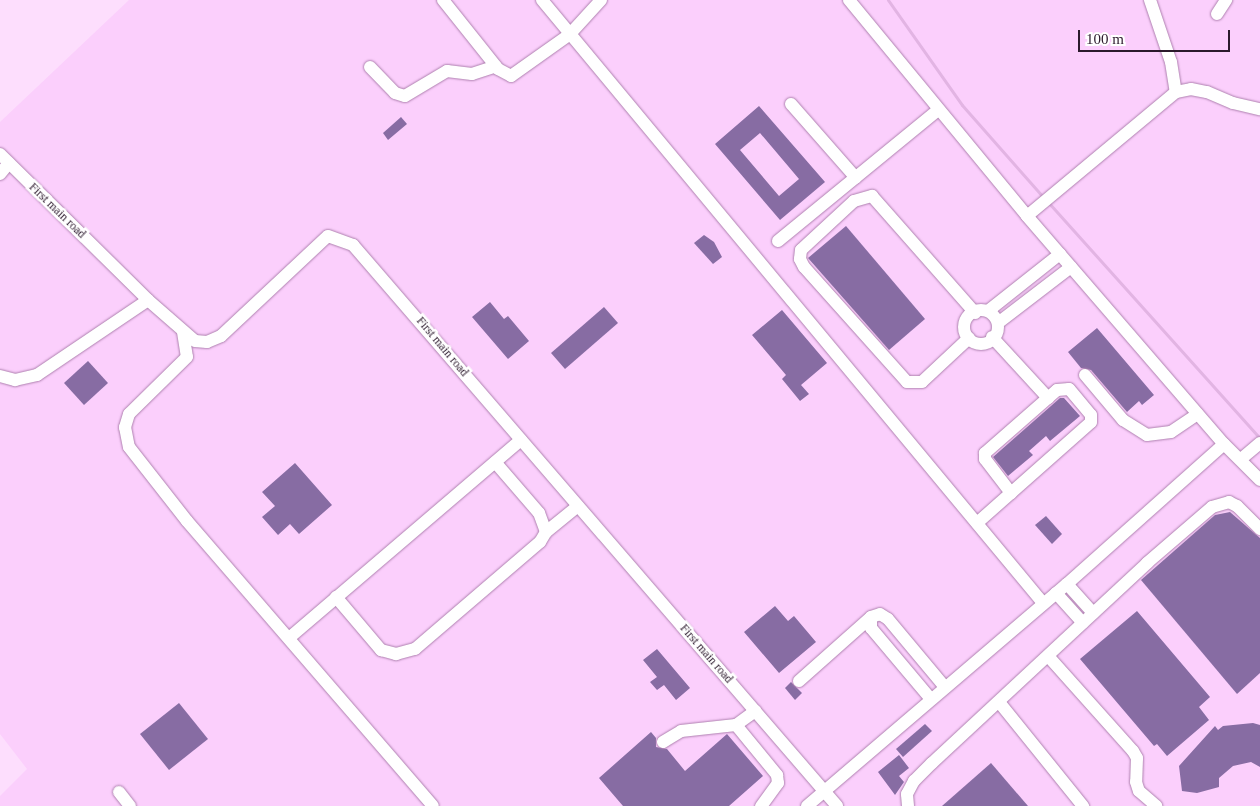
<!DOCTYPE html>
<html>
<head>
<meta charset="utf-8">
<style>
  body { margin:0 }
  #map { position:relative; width:1260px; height:806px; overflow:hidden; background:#fddefd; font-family:"Times New Roman",serif }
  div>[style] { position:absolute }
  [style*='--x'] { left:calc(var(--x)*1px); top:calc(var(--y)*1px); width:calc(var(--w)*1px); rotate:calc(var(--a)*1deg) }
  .built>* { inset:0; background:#fbcffc }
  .stream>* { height:3px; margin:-1.5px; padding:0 1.5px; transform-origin:1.5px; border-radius:1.5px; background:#e2b4e3 }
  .building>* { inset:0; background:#876ca3 }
  .roads { filter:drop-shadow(0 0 1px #ae80af) drop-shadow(0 0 1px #ae80af) }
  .minor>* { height:12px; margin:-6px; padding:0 6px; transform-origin:6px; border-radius:6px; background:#fff }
  .minor>.ring { margin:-6px; padding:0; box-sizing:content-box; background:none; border:12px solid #fff; border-radius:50% }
  span { translate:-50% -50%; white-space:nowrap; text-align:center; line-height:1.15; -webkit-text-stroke:5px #fff; paint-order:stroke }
  .street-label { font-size:12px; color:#2b192c }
  .scale { position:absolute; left:1078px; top:30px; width:152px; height:22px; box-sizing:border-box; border:2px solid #2b192c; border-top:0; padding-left:6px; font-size:15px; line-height:18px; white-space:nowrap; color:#2b192c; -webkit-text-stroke:4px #fff; paint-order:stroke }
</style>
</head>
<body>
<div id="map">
  <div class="built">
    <i style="clip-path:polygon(129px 0,1260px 0,1260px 806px,0 806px,0 796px,27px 769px,0 734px,0 122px)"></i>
  </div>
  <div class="stream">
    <i style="--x:888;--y:0;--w:128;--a:54.8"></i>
    <i style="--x:962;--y:105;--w:124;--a:48.6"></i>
    <i style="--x:1048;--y:202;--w:317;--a:48.1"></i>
  </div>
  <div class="building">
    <i style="clip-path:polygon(evenodd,759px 106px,825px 182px,780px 220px,715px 144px,759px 106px,760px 133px,799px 179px,779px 196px,740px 150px,760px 133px)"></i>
    <i style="clip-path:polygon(401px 117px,407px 124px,388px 140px,383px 133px)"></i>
    <i style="clip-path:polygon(846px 226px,925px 319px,889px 350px,808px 258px)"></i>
    <i style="clip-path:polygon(704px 235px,714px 242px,722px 257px,713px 264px,694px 243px)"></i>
    <i style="clip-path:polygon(490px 302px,504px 319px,508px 316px,529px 341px,508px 359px,472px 317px)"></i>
    <i style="clip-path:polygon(604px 307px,618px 323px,565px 369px,551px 353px)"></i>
    <i style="clip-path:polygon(782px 310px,827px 363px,801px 385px,809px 394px,800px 401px,782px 379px,786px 375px,752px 335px)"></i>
    <i style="clip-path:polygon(1097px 328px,1154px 395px,1142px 405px,1139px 401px,1127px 412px,1091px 370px,1081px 368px,1068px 352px)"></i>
    <i style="clip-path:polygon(88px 361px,108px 383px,84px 405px,64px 383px)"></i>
    <i style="clip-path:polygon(1060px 398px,1064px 398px,1080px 416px,1050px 441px,1046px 436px,1029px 451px,1033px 455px,1008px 476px,993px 457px)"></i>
    <i style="clip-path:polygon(295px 463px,332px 505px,299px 534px,290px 524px,278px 535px,262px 517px,275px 506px,262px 492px)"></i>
    <i style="clip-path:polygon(1230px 512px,1260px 538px,1260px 673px,1237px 694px,1141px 580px,1215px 515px)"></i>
    <i style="clip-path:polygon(1046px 516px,1062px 534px,1052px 544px,1035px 525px)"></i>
    <i style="clip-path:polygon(775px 606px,788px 621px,794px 616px,816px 642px,779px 673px,744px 632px)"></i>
    <i style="clip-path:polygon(1137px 611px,1210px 697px,1199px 707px,1209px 720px,1167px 756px,1157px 744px,1154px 746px,1080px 659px)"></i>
    <i style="clip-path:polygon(657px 649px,690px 688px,676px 700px,664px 685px,657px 690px,650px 682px,657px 677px,643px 660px)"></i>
    <i style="clip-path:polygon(791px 682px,802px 693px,795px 700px,785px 688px)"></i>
    <i style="clip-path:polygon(179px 703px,208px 739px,169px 770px,140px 734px)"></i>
    <i style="clip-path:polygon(1253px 723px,1260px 725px,1260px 767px,1251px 762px,1233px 766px,1219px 778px,1219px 787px,1197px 793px,1182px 791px,1179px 766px,1215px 726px,1218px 730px,1223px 726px)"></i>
    <i style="clip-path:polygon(925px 724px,932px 731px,903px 757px,896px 749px)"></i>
    <i style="clip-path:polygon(651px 732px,656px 738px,656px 747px,667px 749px,685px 771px,727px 734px,763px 776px,729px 806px,623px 806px,599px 778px)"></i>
    <i style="clip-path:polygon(899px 755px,909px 768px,899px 776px,904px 782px,895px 795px,878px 772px)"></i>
    <i style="clip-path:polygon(991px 763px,1028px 806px,942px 806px)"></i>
  </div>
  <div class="roads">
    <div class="minor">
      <i style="--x:443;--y:0;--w:88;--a:51.4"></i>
      <i style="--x:498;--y:69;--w:15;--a:28"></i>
      <i style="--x:511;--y:76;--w:72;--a:-35.4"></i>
      <i style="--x:570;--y:34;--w:46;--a:-47.6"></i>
      <i style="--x:542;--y:0;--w:784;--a:50.28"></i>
      <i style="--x:849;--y:0;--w:280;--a:50.5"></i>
      <i style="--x:1027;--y:216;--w:301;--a:49.2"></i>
      <i style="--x:1224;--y:444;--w:51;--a:45"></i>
      <i style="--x:1150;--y:0;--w:65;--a:71.3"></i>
      <i style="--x:1171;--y:62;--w:30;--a:81"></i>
      <i style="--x:1217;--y:14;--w:17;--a:-57"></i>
      <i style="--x:370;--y:67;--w:36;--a:46"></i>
      <i style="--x:395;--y:93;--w:10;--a:17"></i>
      <i style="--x:405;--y:96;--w:49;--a:-30.8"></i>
      <i style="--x:447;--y:71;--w:25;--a:7"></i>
      <i style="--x:472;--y:74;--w:25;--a:-18"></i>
      <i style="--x:791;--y:104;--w:98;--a:48.7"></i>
      <i style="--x:0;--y:154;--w:208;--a:44.6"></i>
      <i style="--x:148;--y:300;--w:62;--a:41.1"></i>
      <i style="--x:195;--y:341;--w:12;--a:5"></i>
      <i style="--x:207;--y:342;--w:15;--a:-23"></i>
      <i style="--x:221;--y:336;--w:146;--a:-43.1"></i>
      <i style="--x:328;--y:236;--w:27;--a:20"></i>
      <i style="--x:353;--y:245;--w:741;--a:49.21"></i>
      <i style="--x:0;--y:174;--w:14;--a:-51"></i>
      <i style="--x:1027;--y:216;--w:194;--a:-39.8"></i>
      <i style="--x:1176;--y:92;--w:15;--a:-11"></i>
      <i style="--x:1191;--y:89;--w:16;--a:11"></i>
      <i style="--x:1207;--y:92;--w:28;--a:23"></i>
      <i style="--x:1233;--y:103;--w:28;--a:13"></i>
      <i style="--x:778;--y:241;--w:207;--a:-39.3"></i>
      <i class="ring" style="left:964px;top:310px;width:22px;height:22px"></i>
      <i style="--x:988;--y:311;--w:92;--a:-38.4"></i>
      <i style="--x:998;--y:323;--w:92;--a:-37.5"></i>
      <i style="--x:183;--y:332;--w:25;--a:81"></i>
      <i style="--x:187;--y:357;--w:81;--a:135.5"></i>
      <i style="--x:129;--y:414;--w:14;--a:107"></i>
      <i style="--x:125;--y:427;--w:20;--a:79"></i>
      <i style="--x:129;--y:447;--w:94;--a:51.9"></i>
      <i style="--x:187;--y:521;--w:376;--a:49.2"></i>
      <i style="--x:992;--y:337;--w:83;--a:47.4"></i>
      <i style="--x:969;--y:338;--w:64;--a:136.9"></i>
      <i style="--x:922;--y:382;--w:15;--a:180"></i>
      <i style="--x:907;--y:382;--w:154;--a:-131.8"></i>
      <i style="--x:804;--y:267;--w:9;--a:-117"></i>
      <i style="--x:800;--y:259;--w:9;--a:-84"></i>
      <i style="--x:801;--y:250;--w:72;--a:-42.8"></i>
      <i style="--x:854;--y:201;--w:19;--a:-16"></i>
      <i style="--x:872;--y:196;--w:156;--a:48.6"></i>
      <i style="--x:1085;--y:375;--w:59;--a:49.8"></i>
      <i style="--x:1123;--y:420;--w:28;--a:32"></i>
      <i style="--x:1147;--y:435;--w:24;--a:-7"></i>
      <i style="--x:1171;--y:432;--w:32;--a:-34"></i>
      <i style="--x:0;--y:376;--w:16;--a:15"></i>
      <i style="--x:15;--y:380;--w:23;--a:-13"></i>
      <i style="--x:37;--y:375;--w:134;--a:-34"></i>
      <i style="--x:1241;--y:459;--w:25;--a:-40"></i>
      <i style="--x:977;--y:523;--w:152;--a:-41.5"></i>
      <i style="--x:1091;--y:422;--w:7;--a:-90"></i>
      <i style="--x:1091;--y:415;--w:34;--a:-130"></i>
      <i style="--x:1069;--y:389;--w:12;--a:175"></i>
      <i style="--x:1057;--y:390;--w:96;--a:138.8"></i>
      <i style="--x:985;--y:453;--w:6;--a:90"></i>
      <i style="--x:985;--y:459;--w:43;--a:52.6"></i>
      <i style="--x:546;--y:532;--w:41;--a:-39.1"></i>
      <i style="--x:1067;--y:584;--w:39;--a:48"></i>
      <i style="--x:1056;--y:593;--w:40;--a:48"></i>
      <i style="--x:336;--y:597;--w:70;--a:49.7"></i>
      <i style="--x:381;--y:650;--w:16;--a:15"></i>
      <i style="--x:396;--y:654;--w:20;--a:-15"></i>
      <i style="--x:415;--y:649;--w:165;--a:-40.6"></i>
      <i style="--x:540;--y:542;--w:12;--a:-59"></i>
      <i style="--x:546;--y:532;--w:20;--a:-110"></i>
      <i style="--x:539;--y:513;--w:67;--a:-130.8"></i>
      <i style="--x:289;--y:638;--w:305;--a:-40.5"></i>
      <i style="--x:1048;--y:656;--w:127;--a:48.2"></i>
      <i style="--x:1133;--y:751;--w:8;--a:60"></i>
      <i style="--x:1137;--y:758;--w:24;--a:92"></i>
      <i style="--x:1136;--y:782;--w:9;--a:72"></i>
      <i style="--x:1139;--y:791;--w:23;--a:41"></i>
      <i style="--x:799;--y:681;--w:96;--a:-41.6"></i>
      <i style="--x:930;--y:698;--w:92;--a:-130.1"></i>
      <i style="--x:871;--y:628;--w:11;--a:-90"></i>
      <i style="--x:871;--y:617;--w:9;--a:-18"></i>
      <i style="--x:880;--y:614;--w:9;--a:32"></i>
      <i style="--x:888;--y:619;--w:87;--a:50.1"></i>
      <i style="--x:999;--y:702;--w:134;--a:51.1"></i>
      <i style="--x:736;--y:725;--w:65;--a:50.6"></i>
      <i style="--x:777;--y:775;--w:8;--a:83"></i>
      <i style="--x:778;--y:783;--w:29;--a:126"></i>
      <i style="--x:663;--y:742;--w:21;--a:-31"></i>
      <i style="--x:681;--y:731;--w:55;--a:-6.2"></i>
      <i style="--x:736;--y:725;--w:24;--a:-36"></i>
      <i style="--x:119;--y:792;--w:18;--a:52"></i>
      <i style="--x:807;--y:806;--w:342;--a:-40.5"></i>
      <i style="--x:1067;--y:584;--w:210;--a:-41.7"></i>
      <i style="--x:908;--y:806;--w:12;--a:-95"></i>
      <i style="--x:907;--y:794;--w:15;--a:-62"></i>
      <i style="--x:914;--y:781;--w:25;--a:-45"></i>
      <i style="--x:932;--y:763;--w:294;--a:-42.9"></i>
      <i style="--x:1147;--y:563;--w:86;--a:-40.7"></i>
      <i style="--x:1212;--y:507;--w:18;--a:-16"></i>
      <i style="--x:1229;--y:502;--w:9;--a:27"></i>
      <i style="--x:1237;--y:506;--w:33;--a:45"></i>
    </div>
  </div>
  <div class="street-label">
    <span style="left:57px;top:211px;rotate:44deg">First main road</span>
    <span style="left:442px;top:347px;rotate:50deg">First main road</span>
    <span style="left:706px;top:654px;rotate:49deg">First main road</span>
  </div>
  <div class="scale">100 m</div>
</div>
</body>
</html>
